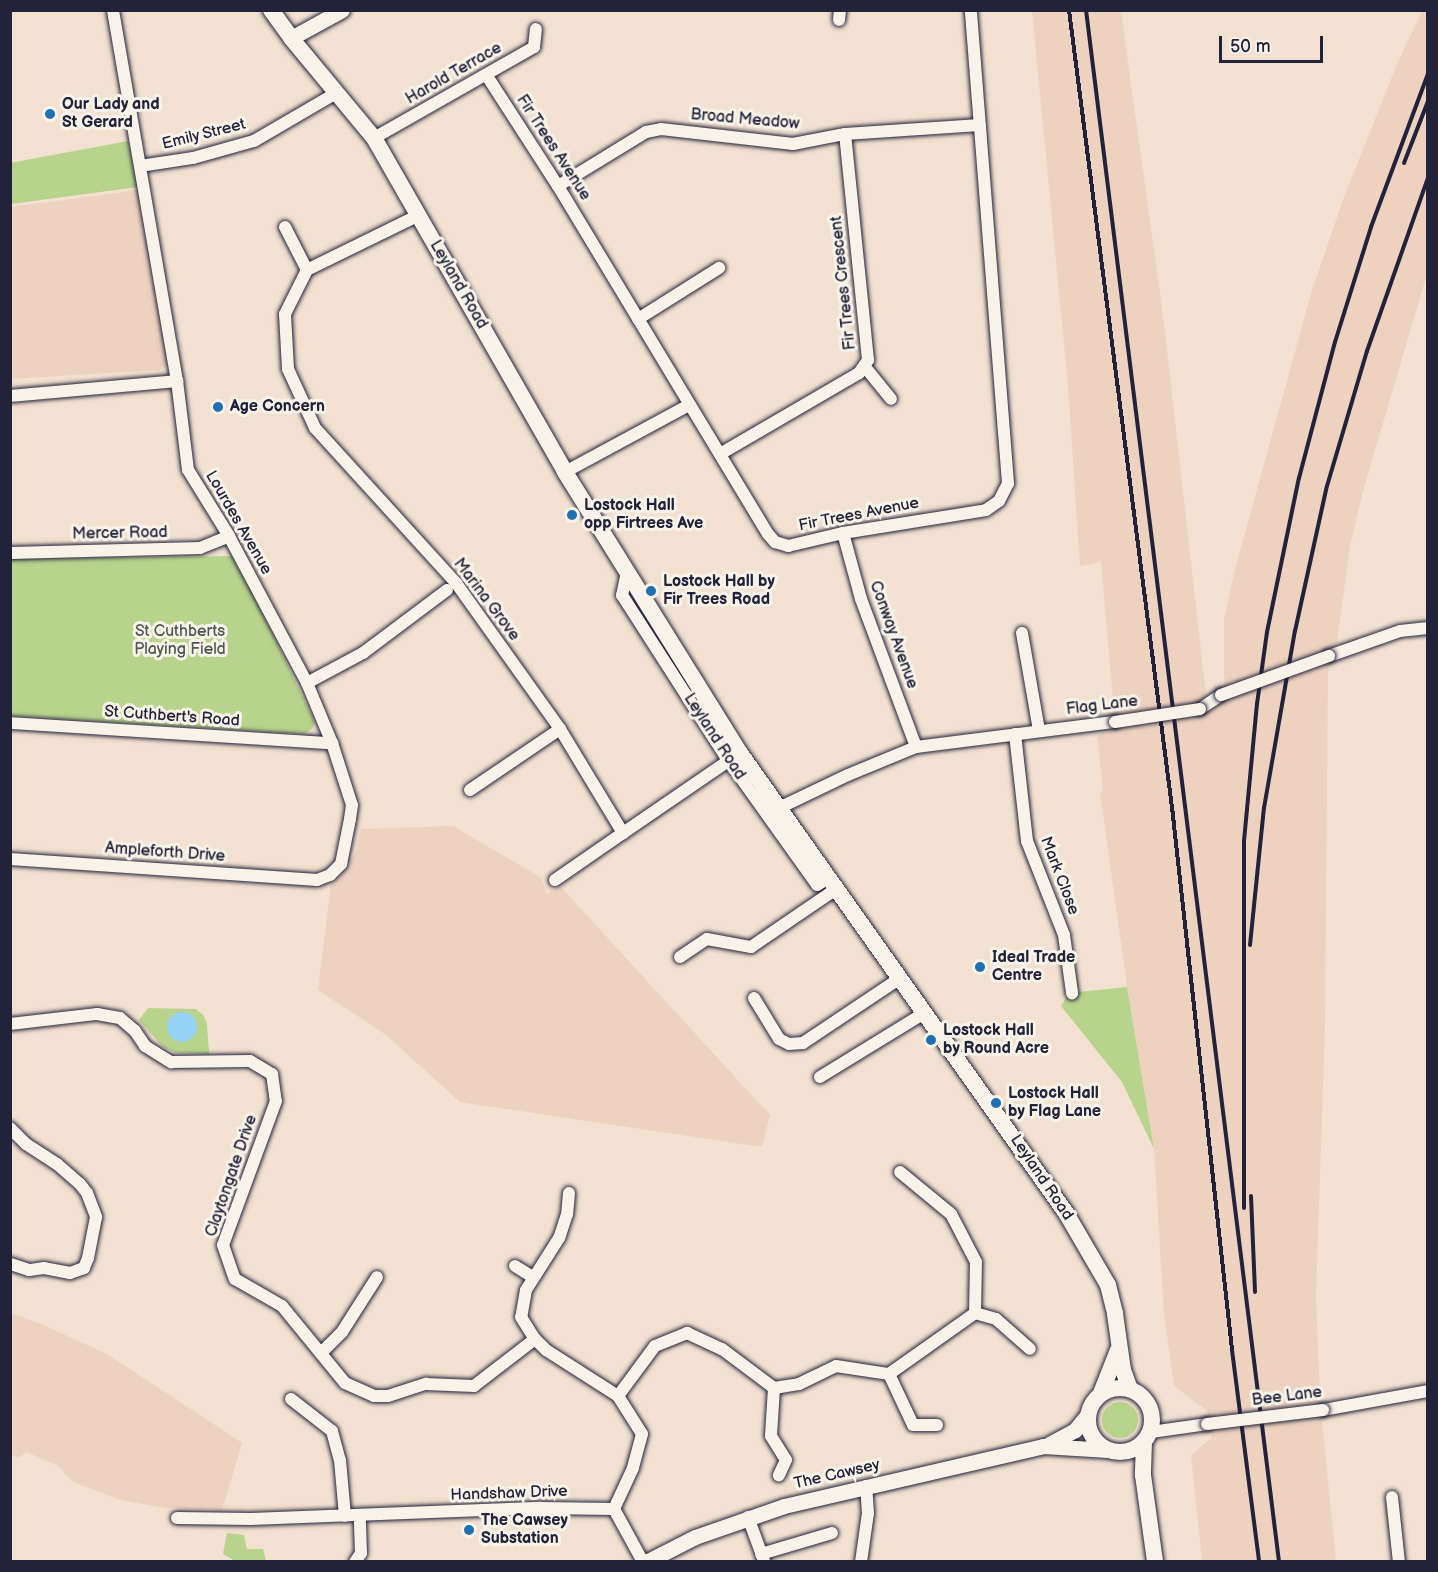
<!DOCTYPE html>
<html>
<head>
<meta charset="utf-8">
<style>
  body { margin:0 }
  #map { position:relative; width:1438px; height:1572px; overflow:hidden; background:#f2e0d0; font-family:"Balsamiq Sans",sans-serif }
  div>[style] { position:absolute }
  [style*='--x'] { left:calc(var(--x)*1px); top:calc(var(--y)*1px); width:calc(var(--w)*1px); rotate:calc(var(--a)*1deg) }
  .built>* { inset:0; background:#eed2c0 }
  .green>* { inset:0; background:#b8d48c }
  .round { border-radius:50% }
  .water>* { inset:0; background:#97d2f7 }
  .roads { filter:drop-shadow(0 0 2px #22223b) drop-shadow(0 0 2px #22223b) }
  .minor>* { height:12px; margin:-6px; padding:0 6px; transform-origin:6px; border-radius:6px; background:#f7f3e8 }
  .tertiary>* { height:15px; margin:-7.5px; padding:0 7.5px; transform-origin:7.5px; border-radius:7.5px; background:#f7f3e8 }
  .secondary>* { height:16px; margin:-8px; padding:0 8px; transform-origin:8px; border-radius:8px; background:#f7f3e8 }
  .secondary>.ring { margin:-8px; padding:0; box-sizing:content-box; background:none; border:16px solid #f7f3e8; border-radius:50% }
  .rail>* { height:4px; margin:-2px; padding:0 2px; transform-origin:2px; border-radius:2px; background:#22223b }
  .bridges { filter:drop-shadow(0 0 2px #22223b) drop-shadow(0 0 2px #22223b) }
  .minor-bridge>* { height:12px; margin:-6px; padding:0 6px; transform-origin:6px; border-radius:6px; background:#f7f3e8 }
  .dots>* { width:16px; height:16px; translate:-50% -50%; box-sizing:border-box; border:3px solid #f7f3e8; border-radius:50% }
  span { translate:-50% -50%; white-space:nowrap; text-align:center; line-height:1.15; -webkit-text-stroke:6px #f7f3e8; paint-order:stroke }
  .street-label { font-size:16px; color:#22223b }
  .poi-label { font-size:16px; color:#22223b; font-weight:700 }
  .left { translate:0 -50%; text-align:left }
  .park-label { font-size:16px; color:#4f5753 }
  .frame { position:absolute; inset:0; border:12px solid #22223b; pointer-events:none }
  .scale { position:absolute; left:1219px; top:36px; width:104px; height:27px; box-sizing:border-box; border:3px solid #22223b; border-top:0; padding-left:8px; font-size:18px; line-height:21px; white-space:nowrap; color:#22223b; -webkit-text-stroke:4px #f7f3e8; paint-order:stroke }
</style>
</head>
<body>
<div id="map">
  <div class="built">
    <i style="clip-path:polygon(1032px 11px,1121px 11px,1163px 315px,1208px 712px,1221px 704px,1224px 683px,1224px 620px,1234px 573px,1312px 290px,1344px 197px,1397px 64px,1422px 11px,1427px 11px,1427px 274px,1363px 491px,1350px 546px,1337px 643px,1328px 671px,1325px 1026px,1316px 1295px,1320px 1401px,1336px 1561px,1202px 1561px,1191px 1455px,1212px 1437px,1207px 1411px,1174px 1386px,1164px 1314px,1154px 1149px,1127px 987px,1100px 792px,1103px 791px,1097px 734px,1115px 731px,1115px 722px,1101px 562px,1080px 566px,1068px 386px)"></i>
    <i style="clip-path:polygon(139px 190px,168px 360px,166px 366px,160px 370px,11px 379px,11px 207px)"></i>
    <i style="clip-path:polygon(453px 826px,540px 877px,547px 894px,560px 886px,770px 1115px,762px 1147px,460px 1102px,386px 1035px,318px 990px,331px 884px,340px 877px,357px 850px,361px 829px)"></i>
    <i style="clip-path:polygon(11px 1313px,41px 1324px,109px 1355px,242px 1443px,222px 1510px,165px 1508px,121px 1500px,73px 1482px,57px 1465px,26px 1452px,19px 1458px,11px 1455px)"></i>
  </div>
  <div class="green">
    <i style="clip-path:polygon(128px 141px,138px 187px,11px 204px,10px 163px)"></i>
    <i style="clip-path:polygon(235px 556px,315px 722px,312px 729px,304px 734px,11px 716px,10px 559px)"></i>
    <i style="clip-path:polygon(1127px 987px,1154px 1149px,1122px 1082px,1061px 1006px,1069px 993px)"></i>
    <i style="clip-path:polygon(148px 1008px,196px 1009px,204px 1016px,207px 1024px,209px 1054px,176px 1053px,162px 1046px,139px 1020px)"></i>
    <i class="round" style="left:1102px;top:1402px;width:36px;height:36px"></i>
    <i style="clip-path:polygon(227px 1533px,244px 1535px,247px 1549px,263px 1549px,266px 1561px,235px 1561px,223px 1554px)"></i>
  </div>
  <div class="water">
    <i class="round" style="left:167px;top:1012px;width:30px;height:30px"></i>
  </div>
  <div class="roads">
    <div class="minor">
      <i style="--x:839;--y:20;--w:10;--a:-84"></i>
      <i style="--x:487;--y:76;--w:131;--a:57.2"></i>
      <i style="--x:558;--y:186;--w:406;--a:58.9"></i>
      <i style="--x:768;--y:534;--w:11;--a:49"></i>
      <i style="--x:775;--y:542;--w:14;--a:17"></i>
      <i style="--x:788;--y:546;--w:57;--a:-13.3"></i>
      <i style="--x:843;--y:533;--w:145;--a:-9.1"></i>
      <i style="--x:986;--y:510;--w:16;--a:-35"></i>
      <i style="--x:999;--y:501;--w:20;--a:-63"></i>
      <i style="--x:1008;--y:483;--w:474;--a:-94.5"></i>
      <i style="--x:374;--y:138;--w:184;--a:-29.6"></i>
      <i style="--x:534;--y:47;--w:18;--a:-84"></i>
      <i style="--x:140;--y:166;--w:54;--a:-8.6"></i>
      <i style="--x:193;--y:158;--w:63;--a:-15.6"></i>
      <i style="--x:254;--y:141;--w:95;--a:-30.3"></i>
      <i style="--x:558;--y:186;--w:103;--a:-31.5"></i>
      <i style="--x:646;--y:132;--w:15;--a:-11"></i>
      <i style="--x:661;--y:129;--w:133;--a:6.5"></i>
      <i style="--x:793;--y:144;--w:53;--a:-10.9"></i>
      <i style="--x:845;--y:134;--w:135;--a:-3.8"></i>
      <i style="--x:417;--y:216;--w:123;--a:153.9"></i>
      <i style="--x:307;--y:270;--w:49;--a:116.6"></i>
      <i style="--x:285;--y:314;--w:55;--a:86.9"></i>
      <i style="--x:288;--y:369;--w:65;--a:65.4"></i>
      <i style="--x:315;--y:428;--w:210;--a:47.7"></i>
      <i style="--x:456;--y:583;--w:179;--a:54.5"></i>
      <i style="--x:560;--y:729;--w:122;--a:58.8"></i>
      <i style="--x:623;--y:833;--w:142;--a:-34.4"></i>
      <i style="--x:285;--y:227;--w:48;--a:62.9"></i>
      <i style="--x:638;--y:319;--w:96;--a:-32.2"></i>
      <i style="--x:865;--y:367;--w:41;--a:50.9"></i>
      <i style="--x:10;--y:396;--w:168;--a:-5.1"></i>
      <i style="--x:720;--y:454;--w:161;--a:-30.2"></i>
      <i style="--x:859;--y:373;--w:16;--a:-55"></i>
      <i style="--x:868;--y:360;--w:227;--a:-95.8"></i>
      <i style="--x:565;--y:472;--w:141;--a:-28.4"></i>
      <i style="--x:843;--y:533;--w:68;--a:74.7"></i>
      <i style="--x:861;--y:599;--w:158;--a:69.6"></i>
      <i style="--x:10;--y:553;--w:190;--a:-1.5"></i>
      <i style="--x:200;--y:548;--w:31;--a:-22"></i>
      <i style="--x:627;--y:572;--w:24;--a:102"></i>
      <i style="--x:622;--y:595;--w:196;--a:57.3"></i>
      <i style="--x:728;--y:760;--w:153;--a:54.5"></i>
      <i style="--x:817;--y:885;--w:12;--a:-31"></i>
      <i style="--x:1022;--y:633;--w:98;--a:80.1"></i>
      <i style="--x:1329;--y:656;--w:75;--a:-19.4"></i>
      <i style="--x:1400;--y:631;--w:28;--a:-6"></i>
      <i style="--x:307;--y:683;--w:64;--a:-28.2"></i>
      <i style="--x:363;--y:653;--w:105;--a:-36.9"></i>
      <i style="--x:1200;--y:709;--w:25;--a:-34"></i>
      <i style="--x:10;--y:723;--w:323;--a:3.6"></i>
      <i style="--x:1015;--y:734;--w:108;--a:83.6"></i>
      <i style="--x:1027;--y:841;--w:101;--a:68.5"></i>
      <i style="--x:1064;--y:935;--w:59;--a:82.1"></i>
      <i style="--x:470;--y:790;--w:109;--a:-34.1"></i>
      <i style="--x:779;--y:808;--w:76;--a:-25.6"></i>
      <i style="--x:848;--y:775;--w:74;--a:-22.4"></i>
      <i style="--x:916;--y:747;--w:201;--a:-7.2"></i>
      <i style="--x:10;--y:859;--w:308;--a:3.9"></i>
      <i style="--x:317;--y:880;--w:14;--a:-21"></i>
      <i style="--x:330;--y:875;--w:16;--a:-45"></i>
      <i style="--x:341;--y:864;--w:46;--a:-78.7"></i>
      <i style="--x:350;--y:819;--w:14;--a:-82"></i>
      <i style="--x:352;--y:805;--w:65;--a:-107.9"></i>
      <i style="--x:332;--y:743;--w:65;--a:-112.6"></i>
      <i style="--x:307;--y:683;--w:166;--a:-118"></i>
      <i style="--x:229;--y:536;--w:78;--a:-121.8"></i>
      <i style="--x:188;--y:470;--w:90;--a:-97"></i>
      <i style="--x:177;--y:381;--w:376;--a:-99.8"></i>
      <i style="--x:555;--y:880;--w:83;--a:-34.7"></i>
      <i style="--x:680;--y:957;--w:32;--a:-34"></i>
      <i style="--x:707;--y:939;--w:45;--a:10.3"></i>
      <i style="--x:751;--y:947;--w:103;--a:-34.3"></i>
      <i style="--x:754;--y:998;--w:48;--a:58.6"></i>
      <i style="--x:779;--y:1039;--w:11;--a:27"></i>
      <i style="--x:789;--y:1044;--w:14;--a:-4"></i>
      <i style="--x:803;--y:1043;--w:117;--a:-33.8"></i>
      <i style="--x:10;--y:1024;--w:88;--a:-6.6"></i>
      <i style="--x:97;--y:1014;--w:23;--a:10"></i>
      <i style="--x:120;--y:1018;--w:20;--a:41"></i>
      <i style="--x:135;--y:1031;--w:18;--a:56"></i>
      <i style="--x:145;--y:1046;--w:31;--a:32"></i>
      <i style="--x:171;--y:1062;--w:79;--a:-0.7"></i>
      <i style="--x:250;--y:1061;--w:26;--a:31"></i>
      <i style="--x:272;--y:1074;--w:27;--a:82"></i>
      <i style="--x:276;--y:1101;--w:153;--a:110.2"></i>
      <i style="--x:223;--y:1245;--w:36;--a:71"></i>
      <i style="--x:235;--y:1279;--w:54;--a:29.9"></i>
      <i style="--x:282;--y:1306;--w:99;--a:50.7"></i>
      <i style="--x:345;--y:1383;--w:32;--a:24"></i>
      <i style="--x:374;--y:1396;--w:14;--a:0"></i>
      <i style="--x:388;--y:1396;--w:40;--a:-18"></i>
      <i style="--x:426;--y:1384;--w:48;--a:2.4"></i>
      <i style="--x:474;--y:1386;--w:77;--a:-37.6"></i>
      <i style="--x:820;--y:1077;--w:124;--a:-31.5"></i>
      <i style="--x:10;--y:1128;--w:23;--a:45"></i>
      <i style="--x:26;--y:1144;--w:37;--a:33"></i>
      <i style="--x:57;--y:1164;--w:30;--a:41"></i>
      <i style="--x:80;--y:1184;--w:11;--a:52"></i>
      <i style="--x:87;--y:1193;--w:26;--a:69"></i>
      <i style="--x:96;--y:1217;--w:42;--a:101"></i>
      <i style="--x:88;--y:1258;--w:11;--a:112"></i>
      <i style="--x:84;--y:1268;--w:15;--a:160"></i>
      <i style="--x:70;--y:1273;--w:26;--a:-169"></i>
      <i style="--x:44;--y:1268;--w:15;--a:172"></i>
      <i style="--x:29;--y:1270;--w:20;--a:-162"></i>
      <i style="--x:569;--y:1193;--w:21;--a:95"></i>
      <i style="--x:567;--y:1214;--w:25;--a:108"></i>
      <i style="--x:559;--y:1238;--w:62;--a:122.4"></i>
      <i style="--x:526;--y:1290;--w:27;--a:100"></i>
      <i style="--x:521;--y:1317;--w:26;--a:58"></i>
      <i style="--x:535;--y:1339;--w:16;--a:45"></i>
      <i style="--x:546;--y:1350;--w:85;--a:32.6"></i>
      <i style="--x:618;--y:1396;--w:45;--a:57.7"></i>
      <i style="--x:642;--y:1434;--w:35;--a:105"></i>
      <i style="--x:633;--y:1468;--w:45;--a:114.9"></i>
      <i style="--x:515;--y:1266;--w:22;--a:32"></i>
      <i style="--x:975;--y:1313;--w:22;--a:16"></i>
      <i style="--x:996;--y:1319;--w:45;--a:41.4"></i>
      <i style="--x:322;--y:1352;--w:28;--a:-45"></i>
      <i style="--x:342;--y:1332;--w:65;--a:-57.5"></i>
      <i style="--x:889;--y:1374;--w:56;--a:64.8"></i>
      <i style="--x:913;--y:1425;--w:24;--a:0"></i>
      <i style="--x:774;--y:1388;--w:48;--a:93.6"></i>
      <i style="--x:771;--y:1436;--w:28;--a:58"></i>
      <i style="--x:786;--y:1460;--w:17;--a:115"></i>
      <i style="--x:618;--y:1396;--w:62;--a:-53.5"></i>
      <i style="--x:655;--y:1346;--w:35;--a:-22"></i>
      <i style="--x:687;--y:1333;--w:38;--a:25"></i>
      <i style="--x:722;--y:1349;--w:65;--a:36.9"></i>
      <i style="--x:774;--y:1388;--w:25;--a:-9"></i>
      <i style="--x:799;--y:1384;--w:41;--a:-25.9"></i>
      <i style="--x:836;--y:1366;--w:54;--a:8.6"></i>
      <i style="--x:889;--y:1374;--w:105;--a:-35.3"></i>
      <i style="--x:975;--y:1313;--w:51;--a:-88.9"></i>
      <i style="--x:976;--y:1262;--w:54;--a:-117.5"></i>
      <i style="--x:951;--y:1214;--w:66;--a:-140.5"></i>
      <i style="--x:291;--y:1399;--w:52;--a:38"></i>
      <i style="--x:332;--y:1431;--w:30;--a:75"></i>
      <i style="--x:340;--y:1460;--w:56;--a:84.9"></i>
      <i style="--x:1323;--y:1410;--w:107;--a:-10.3"></i>
      <i style="--x:1151;--y:1432;--w:57;--a:-8.1"></i>
      <i style="--x:1392;--y:1497;--w:65;--a:83.9"></i>
      <i style="--x:748;--y:1517;--w:47;--a:70"></i>
      <i style="--x:177;--y:1518;--w:74;--a:0.8"></i>
      <i style="--x:251;--y:1519;--w:290;--a:-2.2"></i>
      <i style="--x:541;--y:1508;--w:73;--a:0.8"></i>
      <i style="--x:614;--y:1509;--w:60;--a:61.3"></i>
      <i style="--x:761;--y:1554;--w:74;--a:-16.5"></i>
      <i style="--x:355;--y:1562;--w:11;--a:-56"></i>
      <i style="--x:361;--y:1553;--w:38;--a:-92"></i>
      <i style="--x:861;--y:1562;--w:49;--a:-81.9"></i>
      <i style="--x:868;--y:1513;--w:27;--a:-94"></i>
    </div>
    <div class="tertiary">
      <i style="--x:291;--y:38;--w:58;--a:-28.8"></i>
      <i style="--x:1049;--y:1444;--w:30;--a:-28"></i>
      <i style="--x:1075;--y:1430;--w:21;--a:-51"></i>
      <i style="--x:646;--y:1562;--w:55;--a:-27"></i>
      <i style="--x:695;--y:1537;--w:94;--a:-19.2"></i>
      <i style="--x:784;--y:1506;--w:266;--a:-13"></i>
      <i style="--x:1043;--y:1446;--w:65;--a:3.5"></i>
    </div>
    <div class="secondary">
      <i style="--x:271;--y:10;--w:34;--a:54"></i>
      <i style="--x:291;--y:38;--w:130;--a:50.3"></i>
      <i style="--x:374;--y:138;--w:385;--a:60.2"></i>
      <i style="--x:565;--y:472;--w:331;--a:58.1"></i>
      <i style="--x:740;--y:753;--w:564;--a:54.67"></i>
      <i style="--x:1066;--y:1213;--w:83;--a:59.7"></i>
      <i style="--x:1108;--y:1285;--w:30;--a:76"></i>
      <i style="--x:1115;--y:1314;--w:57;--a:81.9"></i>
      <i style="--x:1123;--y:1370;--w:20;--a:70"></i>
      <i class="ring" style="left:1088px;top:1388px;width:48px;height:48px"></i>
      <i style="--x:1101;--y:1393;--w:46;--a:-68.4"></i>
      <i style="--x:1144;--y:1442;--w:33;--a:92"></i>
      <i style="--x:1143;--y:1475;--w:88;--a:82.1"></i>
    </div>
  </div>
  <div class="rail">
    <i style="--x:1069;--y:10;--w:804;--a:82.64"></i>
    <i style="--x:1172;--y:807;--w:546;--a:83.69"></i>
    <i style="--x:1232;--y:1350;--w:214;--a:82.7"></i>
    <i style="--x:1086;--y:10;--w:1564;--a:82.91"></i>
    <i style="--x:1404;--y:163;--w:66;--a:-68.8"></i>
    <i style="--x:1250;--y:945;--w:138;--a:-84.2"></i>
    <i style="--x:1264;--y:808;--w:180;--a:-80.1"></i>
    <i style="--x:1295;--y:631;--w:148;--a:-77.6"></i>
    <i style="--x:1327;--y:486;--w:141;--a:-73.5"></i>
    <i style="--x:1367;--y:351;--w:183;--a:-70.6"></i>
    <i style="--x:1251;--y:1196;--w:96;--a:87.6"></i>
    <i style="--x:1244;--y:1208;--w:367;--a:-90"></i>
    <i style="--x:1244;--y:841;--w:138;--a:-84.6"></i>
    <i style="--x:1257;--y:704;--w:73;--a:-82.1"></i>
    <i style="--x:1267;--y:632;--w:157;--a:-78.3"></i>
    <i style="--x:1299;--y:478;--w:141;--a:-75.2"></i>
    <i style="--x:1335;--y:342;--w:121;--a:-72.6"></i>
    <i style="--x:1371;--y:227;--w:163;--a:-69.6"></i>
  </div>
  <div class="bridges">
    <div class="minor-bridge">
      <i style="--x:1221;--y:695;--w:115;--a:-19.9"></i>
      <i style="--x:1115;--y:722;--w:86;--a:-8.7"></i>
      <i style="--x:1207;--y:1424;--w:117;--a:-6.9"></i>
    </div>
  </div>
  <div class="dots">
    <i style="left:50px;top:114px;background:#1f6fb2"></i>
    <i style="left:218px;top:407px;background:#1f6fb2"></i>
    <i style="left:572px;top:515px;background:#1f6fb2"></i>
    <i style="left:651px;top:591px;background:#1f6fb2"></i>
    <i style="left:980px;top:967px;background:#1f6fb2"></i>
    <i style="left:931px;top:1040px;background:#1f6fb2"></i>
    <i style="left:996px;top:1103px;background:#1f6fb2"></i>
    <i style="left:469px;top:1530px;background:#1f6fb2"></i>
  </div>
  <div class="street-label">
    <span style="left:454px;top:74px;rotate:-30deg">Harold Terrace</span>
    <span style="left:745px;top:120px;rotate:5deg">Broad Meadow</span>
    <span style="left:204px;top:135px;rotate:-14deg">Emily Street</span>
    <span style="left:553px;top:148px;rotate:57deg">Fir Trees Avenue</span>
    <span style="left:844px;top:283px;rotate:-96deg">Fir Trees Crescent</span>
    <span style="left:458px;top:285px;rotate:60deg">Leyland Road</span>
    <span style="left:859px;top:515px;rotate:-11deg">Fir Trees Avenue</span>
    <span style="left:238px;top:523px;rotate:60deg">Lourdes Avenue</span>
    <span style="left:120px;top:534px;rotate:-1deg">Mercer Road</span>
    <span style="left:486px;top:600px;rotate:53deg">Marina Grove</span>
    <span style="left:893px;top:635px;rotate:70deg">Conway Avenue</span>
    <span style="left:1102px;top:706px;rotate:-7deg">Flag Lane</span>
    <span style="left:172px;top:717px;rotate:4deg">St Cuthbert's Road</span>
    <span style="left:714px;top:737px;rotate:57deg">Leyland Road</span>
    <span style="left:165px;top:853px;rotate:4deg">Ampleforth Drive</span>
    <span style="left:1059px;top:876px;rotate:69deg">Mark Close</span>
    <span style="left:232px;top:1176px;rotate:-71deg">Claytongate Drive</span>
    <span style="left:1041px;top:1178px;rotate:56deg">Leyland Road</span>
    <span style="left:1287px;top:1397px;rotate:-7deg">Bee Lane</span>
    <span style="left:837px;top:1475px;rotate:-13deg">The Cawsey</span>
    <span style="left:509px;top:1494px;rotate:-2deg">Handshaw Drive</span>
  </div>
  <div class="poi-label">
    <span class="left" style="left:62px;top:114px">Our Lady and<br>St Gerard</span>
    <span class="left" style="left:230px;top:407px">Age Concern</span>
    <span class="left" style="left:584px;top:515px">Lostock Hall<br>opp Firtrees Ave</span>
    <span class="left" style="left:663px;top:591px">Lostock Hall by<br>Fir Trees Road</span>
    <span class="left" style="left:992px;top:967px">Ideal Trade<br>Centre</span>
    <span class="left" style="left:943px;top:1040px">Lostock Hall<br>by Round Acre</span>
    <span class="left" style="left:1008px;top:1103px">Lostock Hall<br>by Flag Lane</span>
    <span class="left" style="left:481px;top:1530px">The Cawsey<br>Substation</span>
  </div>
  <div class="park-label">
    <span style="left:180px;top:641px">St Cuthberts<br>Playing Field</span>
  </div>
  <div class="frame"></div>
  <div class="scale">50 m</div>
</div>
</body>
</html>
